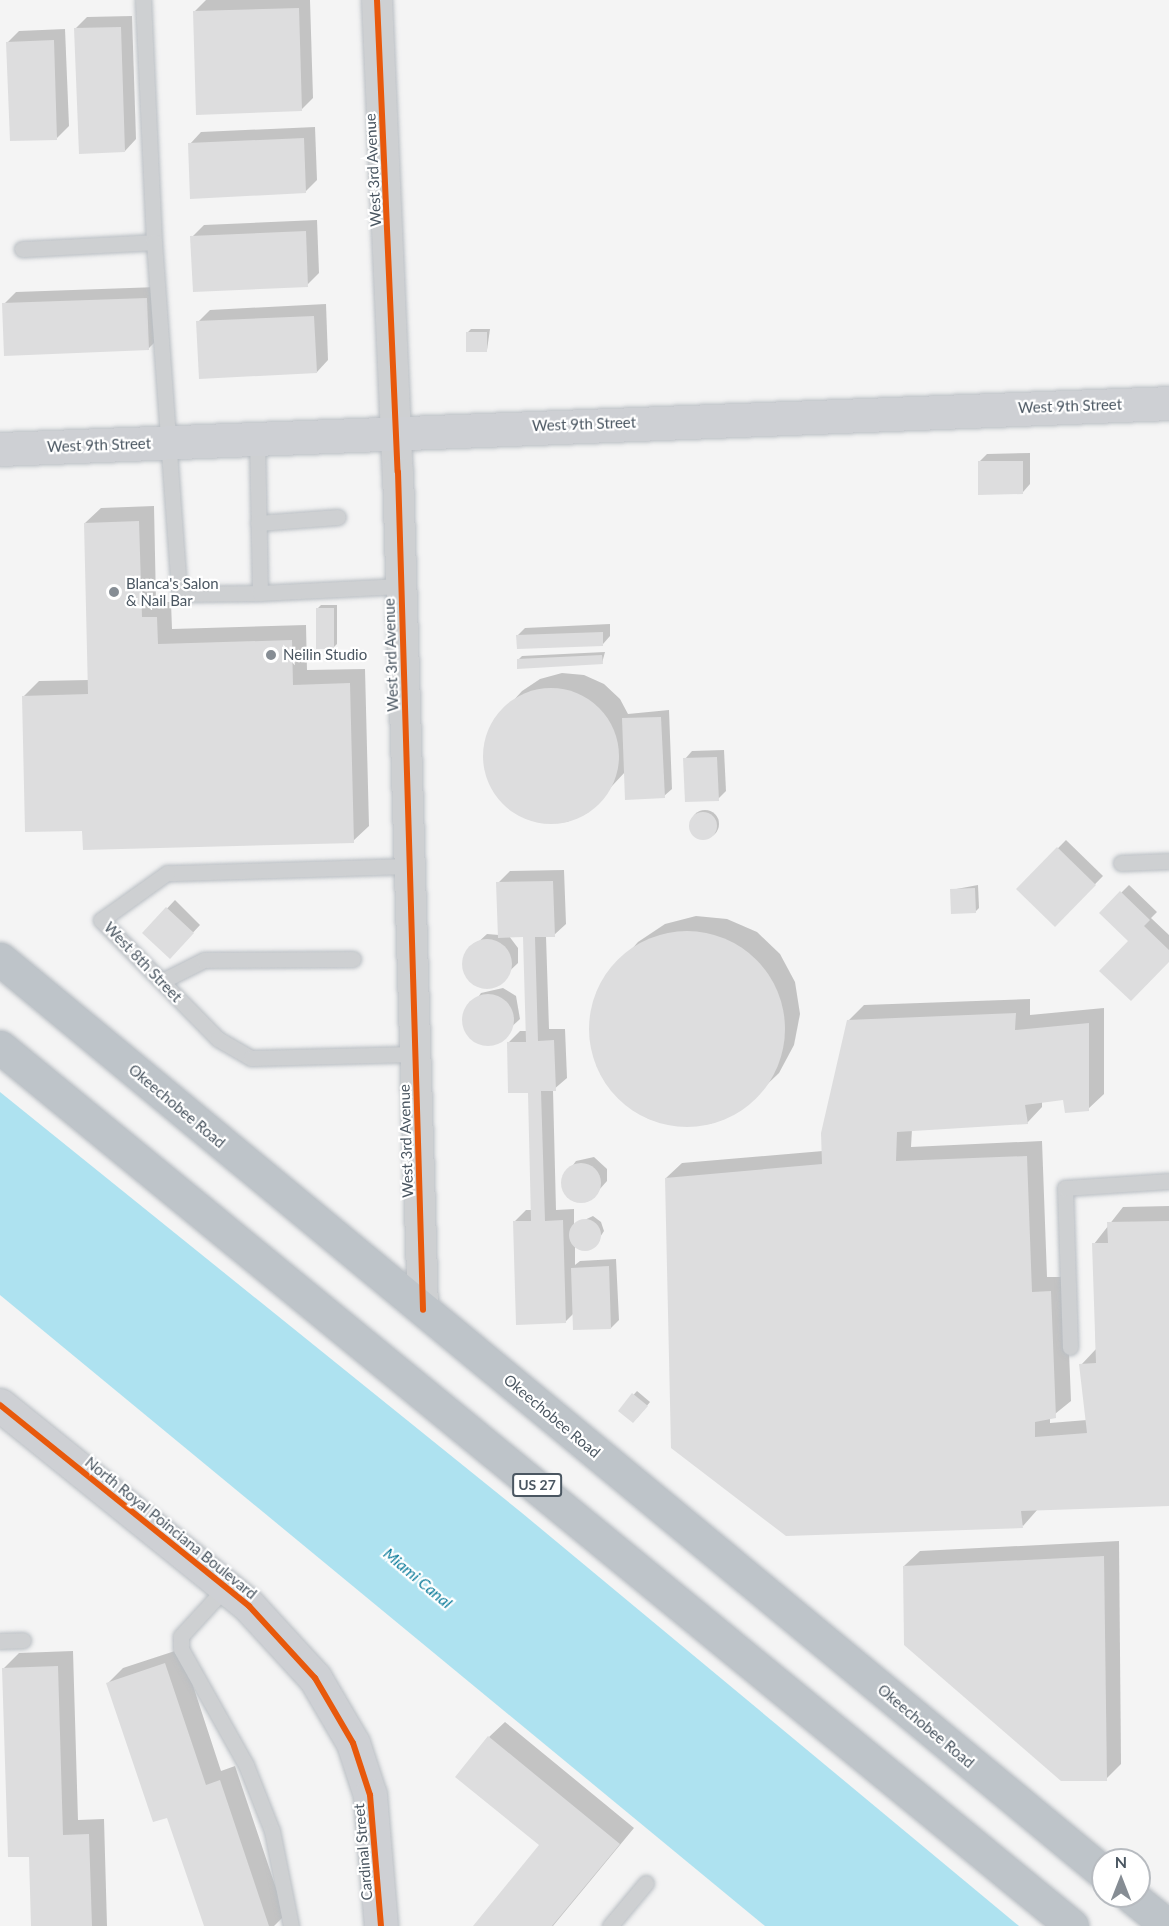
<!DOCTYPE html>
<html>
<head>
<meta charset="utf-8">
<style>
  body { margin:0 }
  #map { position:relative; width:1169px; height:1926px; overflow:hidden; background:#f4f4f4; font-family:Lato,sans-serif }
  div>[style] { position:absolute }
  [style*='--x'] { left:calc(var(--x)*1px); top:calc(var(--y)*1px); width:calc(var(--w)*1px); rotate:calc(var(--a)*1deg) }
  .water>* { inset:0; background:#aee2f0 }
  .shadow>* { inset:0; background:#0003 }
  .round { border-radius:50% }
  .building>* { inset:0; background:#ddddde }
  .roads { filter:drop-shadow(0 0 2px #b9bec3) drop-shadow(0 0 2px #b9bec3) }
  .lane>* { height:15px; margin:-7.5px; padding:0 7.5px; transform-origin:7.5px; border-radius:7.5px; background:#ced0d2 }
  .street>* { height:30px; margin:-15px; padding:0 15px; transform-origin:15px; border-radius:15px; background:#ced0d2 }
  .secondary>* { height:33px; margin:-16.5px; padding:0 16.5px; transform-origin:16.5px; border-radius:16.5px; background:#ced0d4 }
  .highway>* { height:33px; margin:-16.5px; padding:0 16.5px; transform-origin:16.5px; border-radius:16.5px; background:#bec4c9 }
  .cycleway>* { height:6px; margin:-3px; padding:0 3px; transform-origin:3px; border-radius:3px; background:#e8590c }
  .dots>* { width:16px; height:16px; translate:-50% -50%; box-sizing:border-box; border:3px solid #fff; border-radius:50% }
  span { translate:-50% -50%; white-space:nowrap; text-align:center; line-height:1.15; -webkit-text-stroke:4.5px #fff; paint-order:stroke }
  .shield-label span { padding:2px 4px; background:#fff; border:2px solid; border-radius:4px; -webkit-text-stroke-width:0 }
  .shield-label { font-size:14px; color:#4a5661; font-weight:700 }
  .street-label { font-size:15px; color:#4a5661 }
  .poi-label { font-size:15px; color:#4a5661 }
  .left { translate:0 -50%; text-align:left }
  .water-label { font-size:16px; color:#0c7c9b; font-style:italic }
  .north { position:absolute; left:1091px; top:1848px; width:60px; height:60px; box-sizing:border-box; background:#fff; border:2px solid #b7bbc0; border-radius:50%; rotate:0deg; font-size:16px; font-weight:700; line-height:24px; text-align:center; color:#4a5661 }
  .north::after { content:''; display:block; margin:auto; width:21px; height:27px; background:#868d94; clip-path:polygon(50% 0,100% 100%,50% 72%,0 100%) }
</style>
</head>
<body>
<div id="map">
  <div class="water">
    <i style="clip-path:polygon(0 1092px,522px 1513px,1019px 1926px,765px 1926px,0 1295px)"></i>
  </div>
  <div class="shadow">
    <i style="clip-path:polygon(206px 0,310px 0,313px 98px,302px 109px,195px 11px)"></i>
    <i style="clip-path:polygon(132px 16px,136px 139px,125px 151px,75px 29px,87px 17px)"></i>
    <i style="clip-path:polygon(65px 29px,69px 126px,57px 138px,8px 42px,19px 31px)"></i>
    <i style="clip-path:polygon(315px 127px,317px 180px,305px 192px,190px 144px,201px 132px)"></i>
    <i style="clip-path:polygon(317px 220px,319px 273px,307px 285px,192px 237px,204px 225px)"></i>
    <i style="clip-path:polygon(158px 287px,160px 337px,148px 349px,4px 304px,16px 292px)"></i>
    <i style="clip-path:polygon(326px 304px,328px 360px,317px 372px,198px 322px,210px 310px)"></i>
    <i style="clip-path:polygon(471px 329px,490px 329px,487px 350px,468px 332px)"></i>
    <i style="clip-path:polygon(1030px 453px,1030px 484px,1023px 492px,979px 462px,987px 454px)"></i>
    <i style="clip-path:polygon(154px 506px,156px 602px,171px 602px,172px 629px,306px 625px,307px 670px,365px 669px,369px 826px,353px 841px,84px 829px,23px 697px,39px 681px,89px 680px,85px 523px,101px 508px)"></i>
    <i style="clip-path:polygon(321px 605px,337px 605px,337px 644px,333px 648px,317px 609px)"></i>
    <i style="clip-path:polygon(610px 624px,610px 636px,603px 644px,518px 635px,525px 628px)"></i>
    <i style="clip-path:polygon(605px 652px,602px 663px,518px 660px,522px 656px)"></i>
    <i style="clip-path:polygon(562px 673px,584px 675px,604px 684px,620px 699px,628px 714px,669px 710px,672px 789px,664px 796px,625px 772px,587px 813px,567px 822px,545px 823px,524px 817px,505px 805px,492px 788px,485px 767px,485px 745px,492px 724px,522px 691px,540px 679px)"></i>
    <i style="clip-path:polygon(724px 750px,726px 791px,718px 799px,685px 759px,692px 751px)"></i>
    <i class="round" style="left:691px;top:810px;width:28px;height:28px"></i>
    <i style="clip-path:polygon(1066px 840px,1103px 876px,1055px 925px,1018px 889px)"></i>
    <i style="clip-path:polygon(564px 870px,566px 924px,554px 935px,546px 936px,549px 1029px,565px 1029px,567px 1078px,553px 1090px,556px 1210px,574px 1209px,574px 1225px,593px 1216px,601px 1222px,604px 1231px,593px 1248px,584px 1250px,575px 1246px,575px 1265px,580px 1261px,616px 1259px,619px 1320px,611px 1328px,574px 1313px,565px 1322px,514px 1222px,526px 1210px,532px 1210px,529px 1091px,508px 1043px,520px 1031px,527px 1031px,524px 936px,509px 936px,518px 948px,518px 963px,493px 987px,478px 985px,465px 968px,467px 953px,476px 944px,487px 934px,499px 935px,498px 883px,510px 871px)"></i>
    <i style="clip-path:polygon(978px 885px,979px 908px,975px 912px,951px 890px)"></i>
    <i style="clip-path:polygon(1129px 885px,1157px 912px,1151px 918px,1169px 935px,1169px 960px,1130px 941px,1101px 913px)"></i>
    <i style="clip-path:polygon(175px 900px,200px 925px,177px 950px,144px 933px)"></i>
    <i style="clip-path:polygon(696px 916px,727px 919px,757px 932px,780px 954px,795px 982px,800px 1014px,794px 1045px,779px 1073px,739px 1111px,710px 1124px,678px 1126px,647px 1118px,621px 1100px,601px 1075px,591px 1045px,591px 1013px,602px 983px,638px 942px,665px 924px)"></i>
    <i style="clip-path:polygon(503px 988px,516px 996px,520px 1019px,494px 1043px,479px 1042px,467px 1031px,465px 1016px,481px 993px)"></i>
    <i style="clip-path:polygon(1030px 999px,1030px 1015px,1104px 1008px,1104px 1094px,1088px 1109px,1065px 1098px,1042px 1102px,1042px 1107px,1027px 1123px,912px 1129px,911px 1147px,1042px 1141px,1047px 1277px,1066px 1277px,1071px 1401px,1050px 1418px,1050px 1423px,1087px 1420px,1081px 1365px,1096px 1349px,1094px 1244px,1123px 1207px,1169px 1206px,1169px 1505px,1038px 1509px,1023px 1526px,666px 1178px,682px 1163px,823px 1151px,848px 1021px,864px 1005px)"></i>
    <i style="clip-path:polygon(594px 1157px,607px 1169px,607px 1181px,591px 1199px,573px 1201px,564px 1192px,562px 1180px,576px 1161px)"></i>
    <i style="clip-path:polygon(637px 1391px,650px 1402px,637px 1418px,620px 1410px)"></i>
    <i style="clip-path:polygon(1119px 1541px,1121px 1764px,1106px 1779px,904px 1566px,920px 1551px)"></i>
    <i style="clip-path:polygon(181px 1649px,221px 1771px,235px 1766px,285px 1915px,274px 1926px,205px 1926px,168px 1816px,108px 1683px,123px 1668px)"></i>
    <i style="clip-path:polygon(73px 1651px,78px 1820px,104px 1819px,107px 1926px,32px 1926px,30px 1855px,4px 1668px,19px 1653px)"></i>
    <i style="clip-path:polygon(505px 1722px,634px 1828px,553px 1926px,475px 1926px,541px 1845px,489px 1737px)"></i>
  </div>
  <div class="building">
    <i style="clip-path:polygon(299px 8px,302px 111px,196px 115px,193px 11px)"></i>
    <i style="clip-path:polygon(121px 27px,125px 152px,79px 154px,74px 28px)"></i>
    <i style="clip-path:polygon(54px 40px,57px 140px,10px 141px,6px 42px)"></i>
    <i style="clip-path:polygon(304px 138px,306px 193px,190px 199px,188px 143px)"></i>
    <i style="clip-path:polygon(306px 231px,308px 287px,193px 292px,190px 236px)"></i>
    <i style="clip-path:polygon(147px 298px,149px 350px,4px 356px,2px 303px)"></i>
    <i style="clip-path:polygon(314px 316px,317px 373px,199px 379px,196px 321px)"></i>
    <i style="clip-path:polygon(466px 332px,487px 332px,487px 352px,466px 352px)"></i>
    <i style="clip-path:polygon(978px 461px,1023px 461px,1023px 494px,978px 495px)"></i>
    <i style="clip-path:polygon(139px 521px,142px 617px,157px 617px,158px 644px,292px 640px,293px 685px,350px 683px,354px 843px,83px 850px,82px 831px,25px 832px,22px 696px,88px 694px,84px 523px)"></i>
    <i style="clip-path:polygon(316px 608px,334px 608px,334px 649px,316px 649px)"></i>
    <i style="clip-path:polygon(603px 632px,603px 646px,517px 649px,516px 635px)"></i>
    <i style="clip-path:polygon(602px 655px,603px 664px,517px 669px,517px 659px)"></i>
    <i class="round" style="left:483px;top:688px;width:136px;height:136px"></i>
    <i style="clip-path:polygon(661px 717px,665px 798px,625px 800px,622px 718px)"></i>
    <i style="clip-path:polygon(717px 757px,719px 801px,685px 802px,683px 758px)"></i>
    <i class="round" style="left:689px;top:812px;width:28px;height:28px"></i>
    <i style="clip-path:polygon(1057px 847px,1096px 885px,1055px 927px,1016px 889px)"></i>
    <i style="clip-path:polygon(553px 881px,555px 937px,535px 937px,538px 1041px,554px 1040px,556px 1091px,541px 1091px,545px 1221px,563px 1220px,566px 1323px,516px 1325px,513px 1221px,531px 1221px,528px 1093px,508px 1093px,507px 1042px,526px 1042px,523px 937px,498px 938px,496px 882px)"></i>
    <i style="clip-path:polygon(975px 888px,976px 913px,951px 914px,950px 889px)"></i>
    <i style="clip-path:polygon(1120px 891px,1150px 920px,1144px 926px,1169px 950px,1169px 962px,1131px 1001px,1099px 971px,1128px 941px,1099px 913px)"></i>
    <i style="clip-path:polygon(166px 907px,194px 933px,170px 959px,142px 933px)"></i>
    <i class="round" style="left:589px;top:931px;width:196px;height:196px"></i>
    <i class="round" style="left:462px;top:939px;width:50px;height:50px"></i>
    <i class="round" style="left:462px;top:994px;width:52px;height:52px"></i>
    <i style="clip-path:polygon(1016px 1013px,1015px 1030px,1089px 1023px,1089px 1111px,1065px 1113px,1063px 1100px,1025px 1105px,1028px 1124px,897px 1132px,896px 1161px,1027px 1156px,1032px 1292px,1051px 1291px,1056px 1418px,1035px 1422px,1035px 1437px,1087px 1433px,1079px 1364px,1096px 1363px,1092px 1243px,1108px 1243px,1107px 1222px,1169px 1221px,1169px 1506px,1021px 1511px,1023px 1528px,786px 1536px,671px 1448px,665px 1178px,822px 1164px,821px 1133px,847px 1020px)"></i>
    <i class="round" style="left:561px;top:1163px;width:40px;height:40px"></i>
    <i class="round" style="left:569px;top:1219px;width:32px;height:32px"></i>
    <i style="clip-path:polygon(609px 1266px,611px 1329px,573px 1330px,571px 1268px)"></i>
    <i style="clip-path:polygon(632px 1393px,648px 1406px,633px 1423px,618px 1411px)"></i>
    <i style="clip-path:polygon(1104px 1556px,1107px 1781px,1061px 1781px,904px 1645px,903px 1566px)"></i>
    <i style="clip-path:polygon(165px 1663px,206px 1785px,220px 1780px,269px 1926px,204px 1926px,167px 1818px,153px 1822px,106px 1683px)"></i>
    <i style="clip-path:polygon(58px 1666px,63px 1835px,89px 1834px,92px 1926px,31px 1926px,29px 1857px,8px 1857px,2px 1668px)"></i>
    <i style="clip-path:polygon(488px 1736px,620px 1844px,552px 1926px,473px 1926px,539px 1845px,455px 1777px)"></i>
  </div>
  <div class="roads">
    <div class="lane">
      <i style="--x:143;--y:0;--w:242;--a:87.4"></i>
      <i style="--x:22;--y:249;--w:132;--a:-3"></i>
      <i style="--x:154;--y:242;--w:353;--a:85.9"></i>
      <i style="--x:179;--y:594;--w:81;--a:-0.7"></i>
      <i style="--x:260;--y:593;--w:155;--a:-91.1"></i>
      <i style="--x:258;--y:523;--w:80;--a:-4.3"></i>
      <i style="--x:260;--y:593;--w:141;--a:-2.8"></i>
      <i style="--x:1121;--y:863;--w:48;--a:-2.4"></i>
      <i style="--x:410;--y:866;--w:243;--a:178.3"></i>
      <i style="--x:167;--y:873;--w:81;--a:144.5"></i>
      <i style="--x:101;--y:920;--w:167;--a:45.5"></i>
      <i style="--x:218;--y:1039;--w:38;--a:30"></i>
      <i style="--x:251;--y:1058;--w:165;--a:-1.4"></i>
      <i style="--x:162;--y:981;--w:47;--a:-26.6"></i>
      <i style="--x:204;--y:960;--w:149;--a:-0.4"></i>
      <i style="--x:1070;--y:1347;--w:159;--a:-91.8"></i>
      <i style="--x:1065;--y:1188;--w:104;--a:-3.9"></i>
      <i style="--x:226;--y:1587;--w:67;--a:132.6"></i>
      <i style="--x:181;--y:1636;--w:13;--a:90"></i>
      <i style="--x:181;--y:1649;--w:133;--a:60.7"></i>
      <i style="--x:246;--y:1765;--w:71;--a:68.5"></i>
      <i style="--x:272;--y:1831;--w:97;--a:78.7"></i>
      <i style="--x:0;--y:1641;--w:23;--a:-2"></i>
      <i style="--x:610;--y:1926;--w:56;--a:-50.1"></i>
    </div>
    <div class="street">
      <i style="--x:377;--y:0;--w:472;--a:87.5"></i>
      <i style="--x:398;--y:472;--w:838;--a:88.29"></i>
    </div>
    <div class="secondary">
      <i style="--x:0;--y:449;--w:1170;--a:-2.25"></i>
      <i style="--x:0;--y:1405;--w:320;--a:38.9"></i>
      <i style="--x:249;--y:1606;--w:98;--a:47.5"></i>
      <i style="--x:315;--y:1678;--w:75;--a:59.7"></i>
      <i style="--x:353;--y:1743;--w:55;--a:71.9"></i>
      <i style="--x:370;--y:1795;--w:131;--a:85.2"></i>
    </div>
    <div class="highway">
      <i style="--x:0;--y:959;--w:1432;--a:39.62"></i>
      <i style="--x:0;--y:1047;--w:1386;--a:39.35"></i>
      <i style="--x:1131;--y:1896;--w:48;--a:39"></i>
    </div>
  </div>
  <div class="cycleway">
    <i style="--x:377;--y:0;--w:472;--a:87.5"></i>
    <i style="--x:398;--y:472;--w:838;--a:88.29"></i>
    <i style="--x:0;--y:1405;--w:320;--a:38.9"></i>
    <i style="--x:249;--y:1606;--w:98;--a:47.5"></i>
    <i style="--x:315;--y:1678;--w:75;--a:59.7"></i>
    <i style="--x:353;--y:1743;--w:55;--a:71.9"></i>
    <i style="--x:370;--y:1795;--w:131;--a:85.2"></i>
  </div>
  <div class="dots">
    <i style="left:114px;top:592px;background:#868d94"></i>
    <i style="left:271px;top:655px;background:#868d94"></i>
  </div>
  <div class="shield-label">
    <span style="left:537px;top:1485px">US 27</span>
  </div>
  <div class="street-label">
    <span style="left:373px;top:170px;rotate:-93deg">West 3rd Avenue</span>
    <span style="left:1070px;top:406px;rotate:-2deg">West 9th Street</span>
    <span style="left:584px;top:424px;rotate:-2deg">West 9th Street</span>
    <span style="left:99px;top:445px;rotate:-2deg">West 9th Street</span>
    <span style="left:391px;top:655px;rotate:-92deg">West 3rd Avenue</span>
    <span style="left:143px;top:962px;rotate:46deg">West 8th Street</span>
    <span style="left:177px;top:1106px;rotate:40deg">Okeechobee Road</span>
    <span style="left:406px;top:1141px;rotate:-92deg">West 3rd Avenue</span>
    <span style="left:552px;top:1416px;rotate:40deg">Okeechobee Road</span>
    <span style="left:171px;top:1528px;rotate:39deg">North Royal Poinciana Boulevard</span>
    <span style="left:926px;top:1726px;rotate:40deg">Okeechobee Road</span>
    <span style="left:363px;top:1852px;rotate:-95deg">Cardinal Street</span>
  </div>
  <div class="poi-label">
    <span class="left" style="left:126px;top:592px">Blanca's Salon<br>&amp; Nail Bar</span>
    <span class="left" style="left:283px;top:655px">Neilin Studio</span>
  </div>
  <div class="water-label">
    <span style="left:418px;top:1578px;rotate:40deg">Miami Canal</span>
  </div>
  <div class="north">N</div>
</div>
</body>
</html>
